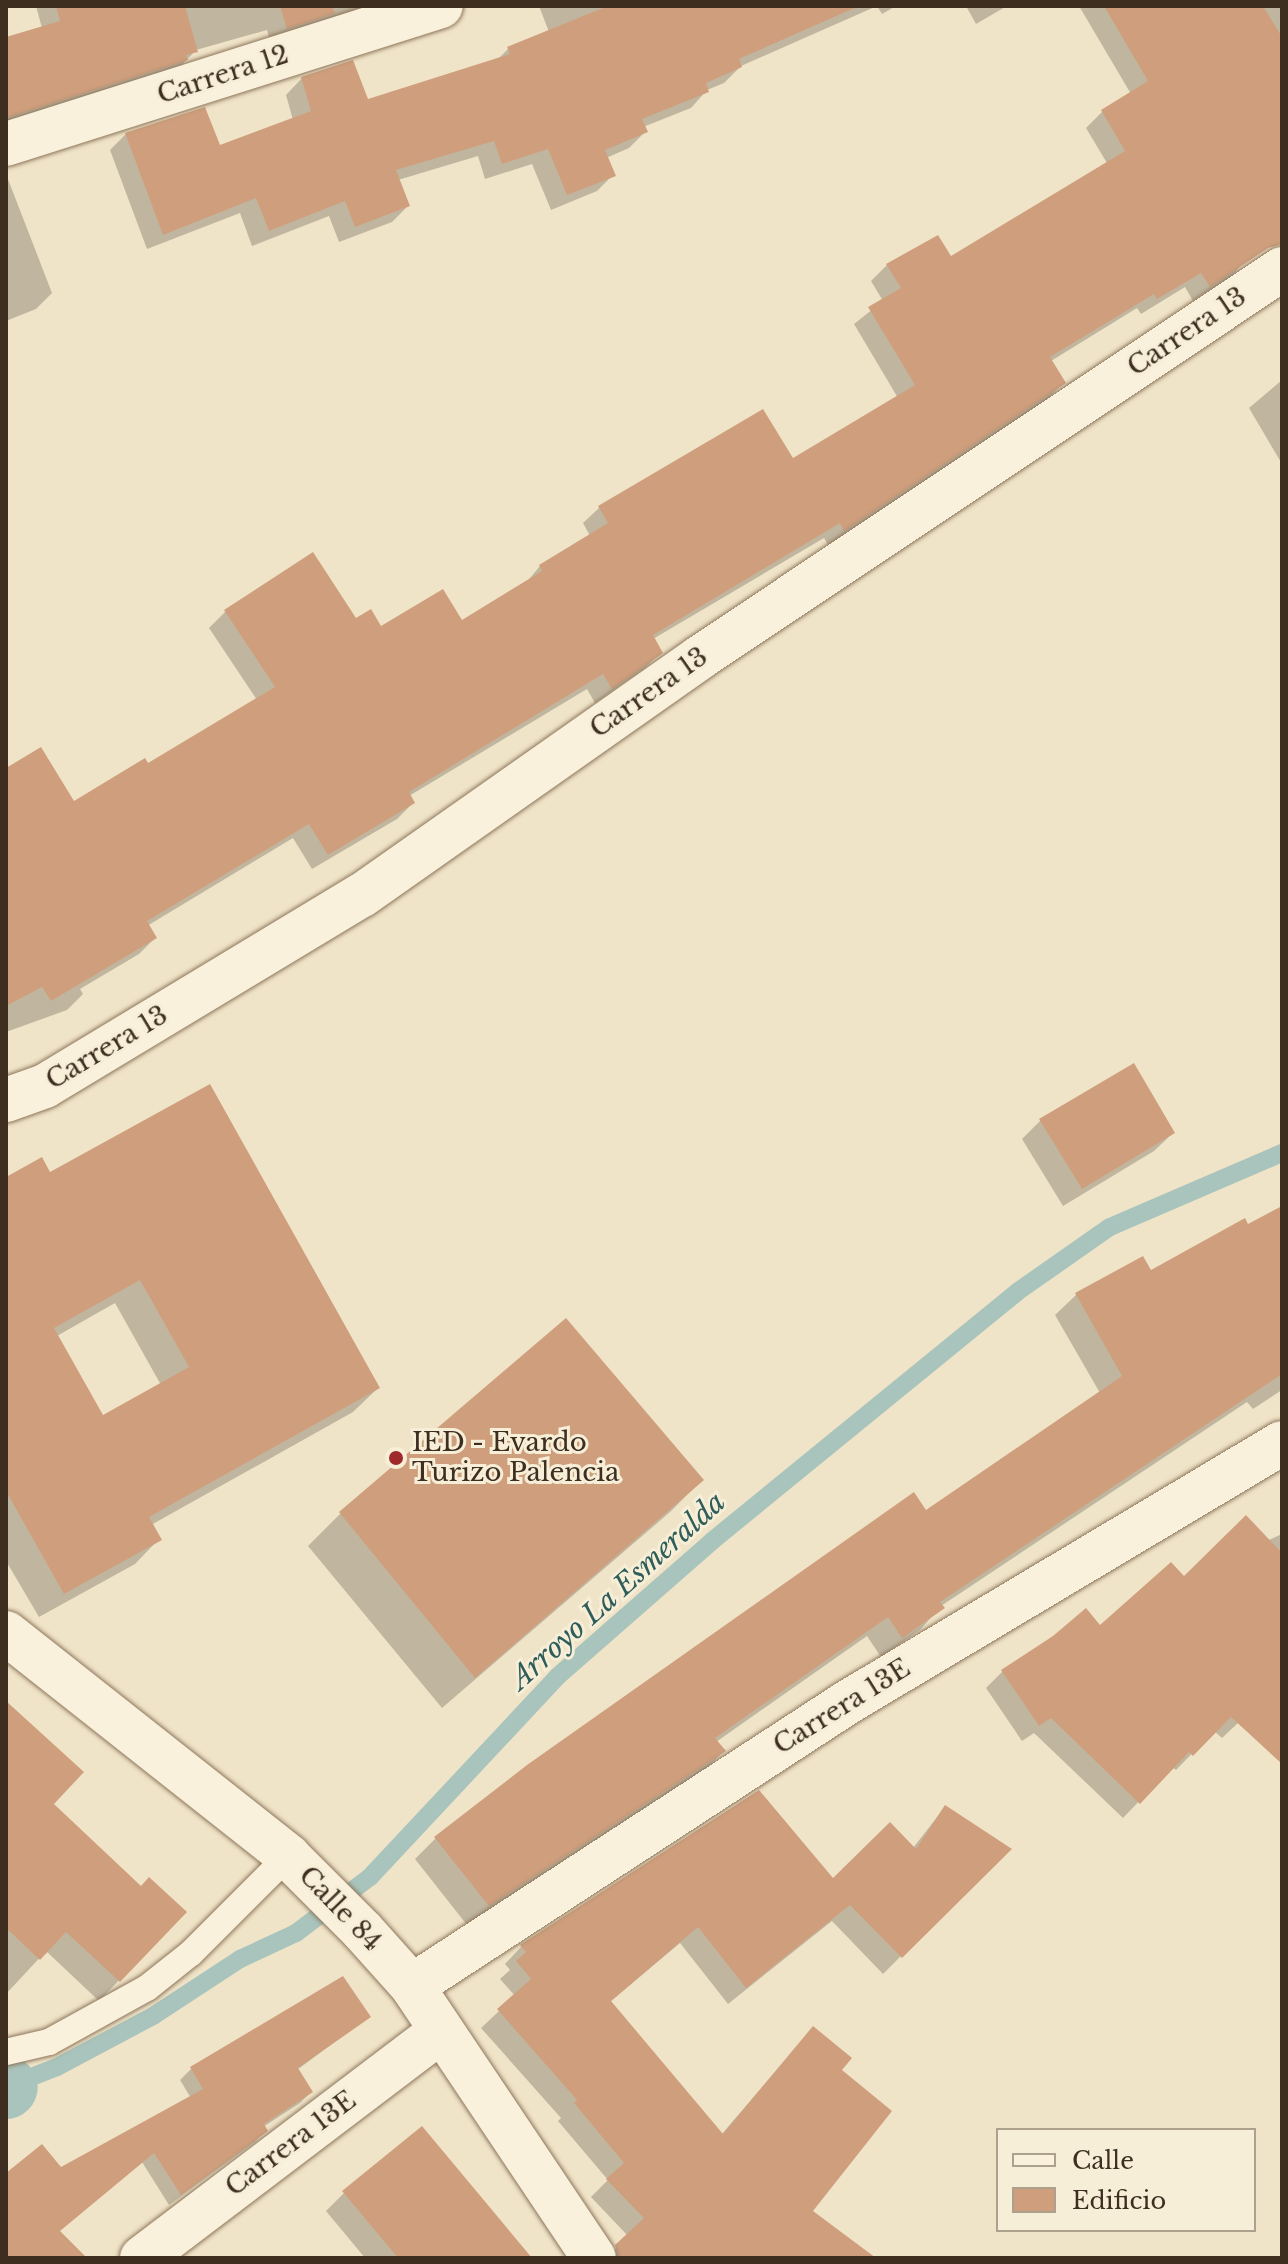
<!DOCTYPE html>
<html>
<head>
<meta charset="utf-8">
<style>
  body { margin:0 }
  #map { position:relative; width:1288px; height:2264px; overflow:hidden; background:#f0e4c8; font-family:"Libre Baskerville",serif }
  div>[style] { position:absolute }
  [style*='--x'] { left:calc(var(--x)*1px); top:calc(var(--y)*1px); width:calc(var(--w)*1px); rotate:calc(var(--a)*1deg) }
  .shadow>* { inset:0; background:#0003 }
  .stream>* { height:18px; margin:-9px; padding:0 9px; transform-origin:9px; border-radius:9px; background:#a9c4bc }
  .canal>* { height:62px; margin:-31px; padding:0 31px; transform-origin:31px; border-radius:31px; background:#a9c4bc }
  .building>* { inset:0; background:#cf9f7d }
  .roads { filter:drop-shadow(0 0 2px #8d765c) drop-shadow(0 0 2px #8d765c) }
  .service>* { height:26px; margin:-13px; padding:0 13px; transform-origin:13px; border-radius:13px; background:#faf1dc }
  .minor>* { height:44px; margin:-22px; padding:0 22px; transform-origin:22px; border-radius:22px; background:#faf1dc }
  .tertiary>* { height:44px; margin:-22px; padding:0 22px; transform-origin:22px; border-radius:22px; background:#faf1dc }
  .dots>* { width:22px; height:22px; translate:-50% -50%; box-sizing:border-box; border:4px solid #f7eed8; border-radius:50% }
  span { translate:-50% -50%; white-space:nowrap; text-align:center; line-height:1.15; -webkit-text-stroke:6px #f7eed8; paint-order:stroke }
  .street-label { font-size:26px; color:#3d2e20 }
  .poi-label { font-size:26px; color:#3d2e20 }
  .left { translate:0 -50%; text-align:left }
  .water-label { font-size:28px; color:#2f5d5a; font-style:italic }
  .frame { position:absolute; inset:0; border:8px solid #3d2e20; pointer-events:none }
  .legend { position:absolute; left:996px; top:2128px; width:260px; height:104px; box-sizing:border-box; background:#f7eed8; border:2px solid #ada18e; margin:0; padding:10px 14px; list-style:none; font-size:24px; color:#3d2e20 }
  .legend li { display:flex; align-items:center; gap:16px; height:40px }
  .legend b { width:40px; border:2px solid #ada18e }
</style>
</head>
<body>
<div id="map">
  <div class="shadow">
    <i style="clip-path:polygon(36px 6px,366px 6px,271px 44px,267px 30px,196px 50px,180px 67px,6px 128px,6px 39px,42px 28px)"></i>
    <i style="clip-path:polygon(539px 6px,896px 6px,882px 14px,877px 6px,741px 66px,724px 83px,707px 90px,691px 108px,643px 127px,645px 132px,629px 148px,606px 158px,613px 175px,597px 191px,551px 210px,532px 164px,485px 179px,478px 156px,398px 180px,408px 206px,392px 222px,339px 242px,329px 216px,252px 246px,240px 213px,147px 249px,110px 150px,126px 134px,219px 148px,293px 120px,286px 95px,302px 78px,367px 101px,497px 60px,508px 49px,549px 32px)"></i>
    <i style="clip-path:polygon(966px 6px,1007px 6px,976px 24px)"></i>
    <i style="clip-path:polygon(1079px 6px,1282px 6px,1282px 215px,1233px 275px,1193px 301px,1185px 287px,1141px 314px,1137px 308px,1051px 361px,1063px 383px,1048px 399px,828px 545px,824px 538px,653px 639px,661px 652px,645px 668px,595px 703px,587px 689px,409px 796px,413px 803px,397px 819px,312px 869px,293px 838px,147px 926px,155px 938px,139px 954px,80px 989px,83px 994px,67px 1010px,6px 1032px,6px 771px,73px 803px,147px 766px,257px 700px,209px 628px,225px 612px,313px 555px,355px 620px,381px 629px,461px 623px,525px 584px,540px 566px,590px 536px,583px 523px,599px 508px,792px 461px,898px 398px,854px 324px,883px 301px,871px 281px,887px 265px,950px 258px,1107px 163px,1086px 128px,1102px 112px,1131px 94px)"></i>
    <i style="clip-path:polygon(6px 174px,52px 293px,36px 309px,6px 321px)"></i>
    <i style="clip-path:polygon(1282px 380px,1282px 464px,1249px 408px)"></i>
    <i style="clip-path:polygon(1041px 1120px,1173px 1133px,1154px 1151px,1063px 1206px,1022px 1139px)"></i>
    <i style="clip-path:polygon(evenodd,50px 1175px,378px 1388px,353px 1412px,151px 1525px,159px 1539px,135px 1564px,39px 1617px,6px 1561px,6px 1179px,50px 1175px,115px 1303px,161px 1385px,102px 1417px,57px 1336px,115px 1303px)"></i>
    <i style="clip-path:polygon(1282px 1218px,1282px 1390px,1253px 1409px,1247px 1402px,941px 1606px,921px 1629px,881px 1657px,867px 1636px,716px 1742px,724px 1751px,703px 1772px,467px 1925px,415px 1859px,435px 1839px,528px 1767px,926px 1513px,1100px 1393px,1055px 1315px,1076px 1295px,1142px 1259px,1150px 1273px,1247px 1226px)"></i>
    <i style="clip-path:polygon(566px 1320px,702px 1480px,670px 1512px,442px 1708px,308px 1546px,340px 1514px)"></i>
    <i style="clip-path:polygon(1282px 1534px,1282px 1642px,1238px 1723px,1222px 1738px,1214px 1731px,1176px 1770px,1172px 1767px,1123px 1818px,1034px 1733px,1022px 1741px,986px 1688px,1002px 1672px,1054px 1638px,1100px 1628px,1184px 1579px)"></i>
    <i style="clip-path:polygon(6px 1722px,51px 1804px,140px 1888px,185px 1912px,99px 2001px,46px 1951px,6px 1994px)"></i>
    <i style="clip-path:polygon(758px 1793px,832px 1881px,913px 1848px,945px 1807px,1008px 1849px,883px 1974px,832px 1921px,728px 2004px,680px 1943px,610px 2002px,721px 2135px,797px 2046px,839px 2070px,810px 2212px,824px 2258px,610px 2258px,608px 2256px,628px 2236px,591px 2197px,608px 2180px,558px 2121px,561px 2118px,481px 2028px,515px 1996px,500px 1979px,510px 1970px,505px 1964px,521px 1947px)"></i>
    <i style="clip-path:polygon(368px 2017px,297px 2070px,311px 2092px,300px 2103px,263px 2127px,266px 2130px,255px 2142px,169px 2205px,142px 2162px,58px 2232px,84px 2258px,6px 2258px,6px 2249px,191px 2098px,180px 2080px,192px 2068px)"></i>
    <i style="clip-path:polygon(344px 2193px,516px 2258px,365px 2258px,326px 2211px)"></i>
  </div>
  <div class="stream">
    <i style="--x:6;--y:2087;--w:55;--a:-21.4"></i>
    <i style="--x:57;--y:2067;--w:109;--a:-28"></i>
    <i style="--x:153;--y:2016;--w:104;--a:-33.2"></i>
    <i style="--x:240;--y:1959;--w:62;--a:-24.9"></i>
    <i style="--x:296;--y:1933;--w:93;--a:-37.1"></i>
    <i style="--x:370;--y:1877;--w:275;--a:-46.9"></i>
    <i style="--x:558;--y:1676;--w:205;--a:-41.2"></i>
    <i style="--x:712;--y:1541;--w:394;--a:-39.2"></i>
    <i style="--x:1017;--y:1292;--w:113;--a:-35"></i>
    <i style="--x:1110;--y:1227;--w:187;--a:-23.3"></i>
  </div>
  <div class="canal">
    <i style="--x:6;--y:2088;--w:1;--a:-45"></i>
  </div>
  <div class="building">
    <i style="clip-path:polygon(56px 6px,185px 6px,198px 52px,186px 55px,188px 60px,6px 118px,6px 37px,60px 21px)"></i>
    <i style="clip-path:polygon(280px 6px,332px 6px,335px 13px,287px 29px)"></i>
    <i style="clip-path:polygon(608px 6px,859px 6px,739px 59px,742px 67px,706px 83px,709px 92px,642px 119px,648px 132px,605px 150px,616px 176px,567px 195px,548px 149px,502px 164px,494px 141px,396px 170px,410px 206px,355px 227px,345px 201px,269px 231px,256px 198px,163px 235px,125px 133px,205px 107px,220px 145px,311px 111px,301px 77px,353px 60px,368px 99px,510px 54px,507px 47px)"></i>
    <i style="clip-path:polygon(1104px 6px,1263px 6px,1282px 37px,1282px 244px,1268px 248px,1210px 287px,1201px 273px,1157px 299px,1154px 294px,1050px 357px,1066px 383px,844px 531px,840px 523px,653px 635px,663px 653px,612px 689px,603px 674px,409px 792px,415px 803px,328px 855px,309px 824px,147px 921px,157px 938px,51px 1001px,42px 987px,6px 1006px,6px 768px,41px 747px,74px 801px,145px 758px,148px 763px,275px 687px,224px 610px,313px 552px,356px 618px,371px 609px,381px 626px,443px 589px,462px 620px,542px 571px,539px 565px,608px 523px,598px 506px,763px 409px,793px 458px,915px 385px,868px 307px,901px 288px,886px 264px,938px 235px,951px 256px,1125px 151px,1101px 110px,1148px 81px)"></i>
    <i style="clip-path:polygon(1134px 1063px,1175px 1133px,1082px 1189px,1039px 1119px)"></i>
    <i style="clip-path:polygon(evenodd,210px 1084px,380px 1388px,149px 1517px,162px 1540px,64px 1594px,6px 1491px,6px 1177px,42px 1157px,50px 1172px,210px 1084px,140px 1280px,189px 1367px,103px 1415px,54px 1328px,140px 1280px)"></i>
    <i style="clip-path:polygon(1282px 1206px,1282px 1374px,940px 1602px,945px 1608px,902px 1638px,888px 1617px,715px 1738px,726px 1751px,489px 1906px,434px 1837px,527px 1765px,914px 1492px,926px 1510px,1122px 1376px,1075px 1293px,1143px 1256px,1151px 1270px,1245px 1218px,1248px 1224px)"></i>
    <i style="clip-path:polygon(566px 1318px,704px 1480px,475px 1678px,339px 1512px)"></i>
    <i style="clip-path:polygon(1246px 1515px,1282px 1553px,1282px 1764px,1231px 1717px,1193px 1756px,1189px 1752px,1140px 1804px,1051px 1718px,1039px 1726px,1001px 1670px,1053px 1636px,1086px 1608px,1100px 1625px,1171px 1562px,1184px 1576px)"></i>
    <i style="clip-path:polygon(6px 1701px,84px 1772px,54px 1804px,141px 1886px,149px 1877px,187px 1912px,120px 1982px,66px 1932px,40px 1960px,6px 1928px)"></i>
    <i style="clip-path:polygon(759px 1790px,833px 1878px,890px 1822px,916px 1849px,945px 1805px,1012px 1849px,902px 1958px,850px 1905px,746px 1988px,698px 1927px,611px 2001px,723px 2134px,813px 2026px,852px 2058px,842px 2070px,892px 2111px,813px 2211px,876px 2258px,619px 2258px,615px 2245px,644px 2218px,606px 2179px,624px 2163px,574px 2103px,577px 2100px,497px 2009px,531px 1979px,516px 1961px,526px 1952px,520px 1945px)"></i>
    <i style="clip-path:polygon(343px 1976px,371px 2017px,298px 2068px,313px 2092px,264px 2124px,268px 2131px,181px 2195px,154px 2153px,60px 2231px,87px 2258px,6px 2258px,6px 2173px,42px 2144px,61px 2167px,203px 2089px,190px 2067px)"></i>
    <i style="clip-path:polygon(422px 2126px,532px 2258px,398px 2258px,342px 2191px)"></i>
  </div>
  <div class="roads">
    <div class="service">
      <i style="--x:6;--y:2052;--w:44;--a:-13.1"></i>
      <i style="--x:49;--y:2042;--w:112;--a:-28.9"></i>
      <i style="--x:147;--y:1988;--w:56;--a:-38.5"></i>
      <i style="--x:191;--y:1953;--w:137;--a:-45"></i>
    </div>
    <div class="minor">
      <i style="--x:6;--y:144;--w:456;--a:-17.6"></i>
      <i style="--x:6;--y:1633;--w:360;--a:38.3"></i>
      <i style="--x:288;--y:1856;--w:105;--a:45"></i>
      <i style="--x:362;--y:1930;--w:75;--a:48.2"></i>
      <i style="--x:412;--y:1986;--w:327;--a:56.2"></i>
      <i style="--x:412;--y:1986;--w:520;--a:-33.08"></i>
      <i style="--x:848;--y:1702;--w:505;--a:-30.83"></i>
      <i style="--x:142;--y:2258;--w:375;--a:-37.2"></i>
    </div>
    <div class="tertiary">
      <i style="--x:6;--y:1100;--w:41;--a:-19.7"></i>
      <i style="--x:45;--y:1086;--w:370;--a:-31.1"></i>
      <i style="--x:362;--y:895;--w:412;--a:-35.1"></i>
      <i style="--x:699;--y:658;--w:701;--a:-33.71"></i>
    </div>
  </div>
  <div class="dots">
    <i style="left:396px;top:1458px;background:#9e2a2b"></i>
  </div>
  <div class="street-label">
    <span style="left:223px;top:75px;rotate:-18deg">Carrera 12</span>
    <span style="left:1187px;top:332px;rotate:-34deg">Carrera 13</span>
    <span style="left:649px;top:693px;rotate:-35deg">Carrera 13</span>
    <span style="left:107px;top:1048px;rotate:-31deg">Carrera 13</span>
    <span style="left:842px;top:1707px;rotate:-32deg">Carrera 13E</span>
    <span style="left:340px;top:1909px;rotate:46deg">Calle 84</span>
    <span style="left:291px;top:2144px;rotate:-37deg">Carrera 13E</span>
  </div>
  <div class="poi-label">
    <span class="left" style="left:412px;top:1458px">IED - Evardo<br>Turizo Palencia</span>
  </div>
  <div class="water-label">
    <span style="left:618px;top:1591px;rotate:-42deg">Arroyo La Esmeralda</span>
  </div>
  <div class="frame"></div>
  <ul class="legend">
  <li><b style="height:10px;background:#faf1dc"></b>Calle</li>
  <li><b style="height:22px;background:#cf9f7d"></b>Edificio</li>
  </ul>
</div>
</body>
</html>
